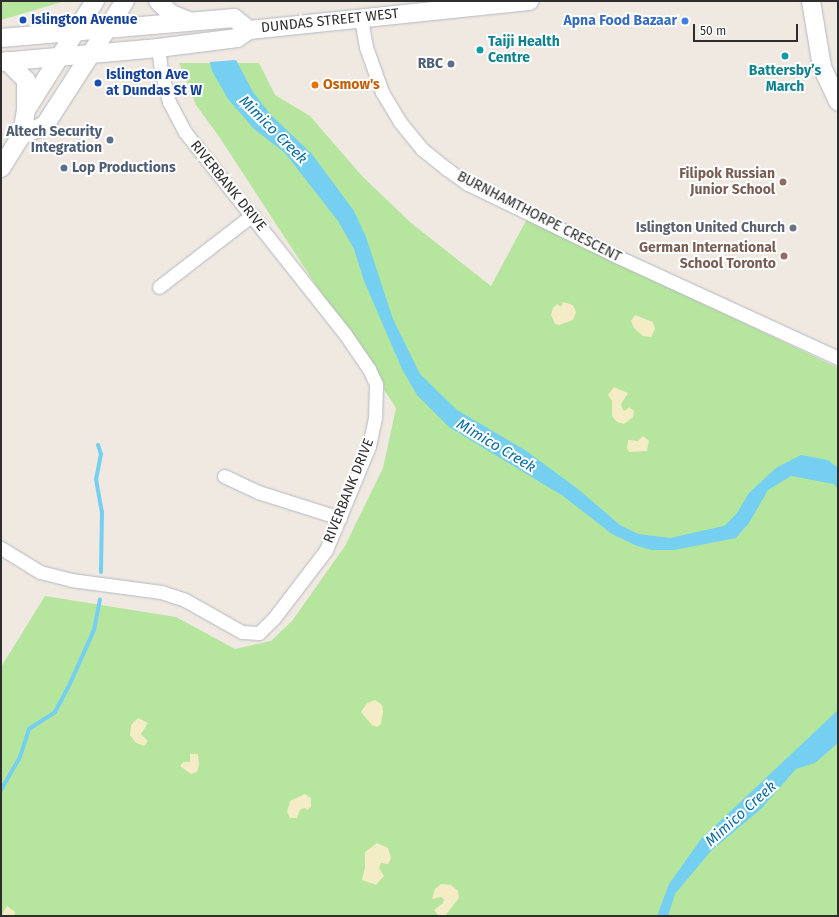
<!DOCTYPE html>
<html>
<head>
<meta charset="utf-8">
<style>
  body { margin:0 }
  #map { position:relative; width:839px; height:917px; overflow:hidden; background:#efe9e1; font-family:"Fira Sans",sans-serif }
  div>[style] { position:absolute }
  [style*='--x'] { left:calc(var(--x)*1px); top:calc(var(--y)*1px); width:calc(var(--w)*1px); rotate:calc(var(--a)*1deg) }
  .green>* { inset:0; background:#b6e59e }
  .sand>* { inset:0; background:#f3ecc5 }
  .water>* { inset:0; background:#75cff0 }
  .stream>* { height:4px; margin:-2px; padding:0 2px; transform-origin:2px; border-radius:2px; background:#75cff0 }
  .roads { filter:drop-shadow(0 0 1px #b4b7c1) drop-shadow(0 0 1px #b4b7c1) }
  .minor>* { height:13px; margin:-6.5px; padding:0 6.5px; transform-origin:6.5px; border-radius:6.5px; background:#fff }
  .secondary>* { height:18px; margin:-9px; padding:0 9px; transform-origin:9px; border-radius:9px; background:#fff }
  .dots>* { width:11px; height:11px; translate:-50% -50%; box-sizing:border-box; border:2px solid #fff; border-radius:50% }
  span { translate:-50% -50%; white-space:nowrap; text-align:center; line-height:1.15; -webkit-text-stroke:4px #fff; paint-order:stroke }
  .transit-label { font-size:14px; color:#164399; font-weight:700 }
  .left { translate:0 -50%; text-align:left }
  .street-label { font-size:14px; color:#2e2e2e }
  .shop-label { font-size:14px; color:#366cbe; font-weight:700 }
  .right { translate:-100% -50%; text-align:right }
  .culture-label { font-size:14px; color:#0d838f; font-weight:700 }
  .service-label { font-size:14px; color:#4e5e75; font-weight:700 }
  .food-label { font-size:14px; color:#c56008; font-weight:700 }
  .education-label { font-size:14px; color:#785e54; font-weight:700 }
  .worship-label { font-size:14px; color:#5b616d; font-weight:700 }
  .water-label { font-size:15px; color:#0d6fa3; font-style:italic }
  .frame { position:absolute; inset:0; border:2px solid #2e2e2e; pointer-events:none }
  .scale { position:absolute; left:693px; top:24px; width:105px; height:18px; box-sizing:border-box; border:2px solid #2e2e2e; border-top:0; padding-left:5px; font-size:12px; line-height:14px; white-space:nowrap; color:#2e2e2e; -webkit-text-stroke:3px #fff; paint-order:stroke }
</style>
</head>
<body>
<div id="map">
  <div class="green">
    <i style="clip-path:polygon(1px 1px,65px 1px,1px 20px)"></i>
    <i style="clip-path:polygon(179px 63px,259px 63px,275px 95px,310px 116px,362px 176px,411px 223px,491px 286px,527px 219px,838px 368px,838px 916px,1px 916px,1px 667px,45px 596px,176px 617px,235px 649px,271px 641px,292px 621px,345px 546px,383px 468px,396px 408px,218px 135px,196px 105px)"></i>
  </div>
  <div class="sand">
    <i style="clip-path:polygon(563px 302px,573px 305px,576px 312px,573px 320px,559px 325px,555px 324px,551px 315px,553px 308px,557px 304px,561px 307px)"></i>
    <i style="clip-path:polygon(635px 315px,653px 322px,655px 329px,651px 337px,643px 336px,634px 328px,631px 321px)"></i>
    <i style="clip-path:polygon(614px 387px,628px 393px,621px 404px,623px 410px,625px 411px,629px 407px,634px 411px,633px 417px,624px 424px,617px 422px,612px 416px,612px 401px,608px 395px)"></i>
    <i style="clip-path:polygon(643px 436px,649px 441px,647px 451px,629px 452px,627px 448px,628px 440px,638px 441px)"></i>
    <i style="clip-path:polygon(375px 700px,382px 705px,383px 712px,381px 724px,377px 727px,372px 725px,361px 712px,367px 703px)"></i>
    <i style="clip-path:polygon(138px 718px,148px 723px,141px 734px,148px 741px,144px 746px,136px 743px,130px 735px,131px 725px)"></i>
    <i style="clip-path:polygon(190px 754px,198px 754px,199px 765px,197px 772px,191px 774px,180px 766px,183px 762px,190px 762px)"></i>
    <i style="clip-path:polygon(305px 794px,311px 798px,311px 806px,308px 810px,304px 808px,300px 810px,297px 818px,290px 818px,287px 812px,290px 801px)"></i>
    <i style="clip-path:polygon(377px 843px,388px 848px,391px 858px,388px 864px,381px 863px,379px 868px,384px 876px,376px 885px,362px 880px,365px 867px,365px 852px)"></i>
    <i style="clip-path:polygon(441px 884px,451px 885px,458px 891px,459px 898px,445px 916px,439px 916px,434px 910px,443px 903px,444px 899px,441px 897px,432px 899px,435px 889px)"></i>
    <i style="clip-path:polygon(7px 906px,15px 912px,14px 916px,1px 916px)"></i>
  </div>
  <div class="water">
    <i style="clip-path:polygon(236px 60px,253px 92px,271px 115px,312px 154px,354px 211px,366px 237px,393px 319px,420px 374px,457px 410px,525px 450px,578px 489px,620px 525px,638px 534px,670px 538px,724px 526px,737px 513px,749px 493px,776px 468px,801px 455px,828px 460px,838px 468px,838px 489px,834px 484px,791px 476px,768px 490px,749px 523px,736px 538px,674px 550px,652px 550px,637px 546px,612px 534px,563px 496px,449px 427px,417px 395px,402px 369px,364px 281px,354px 249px,338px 221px,285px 153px,254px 129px,228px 99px,212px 71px,210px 62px)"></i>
    <i style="clip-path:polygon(838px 710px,838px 743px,815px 763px,796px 769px,761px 809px,711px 851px,675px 894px,668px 916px,657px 916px,669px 884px,701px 839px)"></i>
  </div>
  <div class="stream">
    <i style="--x:98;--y:445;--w:9;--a:72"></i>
    <i style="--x:101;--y:454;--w:25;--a:101"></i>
    <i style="--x:96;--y:479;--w:34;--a:80"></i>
    <i style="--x:102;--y:512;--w:60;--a:91"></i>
    <i style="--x:1;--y:790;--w:38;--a:-60"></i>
    <i style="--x:20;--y:757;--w:29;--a:-72"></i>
    <i style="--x:29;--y:729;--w:31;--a:-33"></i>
    <i style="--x:55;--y:712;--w:27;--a:-62"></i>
    <i style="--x:68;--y:688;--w:64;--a:-65.9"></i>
    <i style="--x:94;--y:630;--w:31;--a:-79"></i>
  </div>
  <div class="roads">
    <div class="minor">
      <i style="--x:361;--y:19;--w:28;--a:80"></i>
      <i style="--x:366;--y:47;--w:48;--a:70.4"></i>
      <i style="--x:382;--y:92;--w:35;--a:59"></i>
      <i style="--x:400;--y:122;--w:35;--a:51"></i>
      <i style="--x:422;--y:149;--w:32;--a:39"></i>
      <i style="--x:447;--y:169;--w:26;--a:36"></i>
      <i style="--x:468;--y:184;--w:160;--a:25.9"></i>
      <i style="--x:612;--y:254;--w:249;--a:24.7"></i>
      <i style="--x:159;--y:287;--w:118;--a:-37.7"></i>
      <i style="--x:224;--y:476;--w:38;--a:25"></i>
      <i style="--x:258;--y:492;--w:86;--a:17.6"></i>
      <i style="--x:1;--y:548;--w:46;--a:31.6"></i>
      <i style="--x:40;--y:572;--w:32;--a:14"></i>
      <i style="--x:71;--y:580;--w:91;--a:7.6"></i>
      <i style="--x:161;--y:592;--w:25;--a:18"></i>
      <i style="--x:185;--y:600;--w:65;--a:29.3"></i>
      <i style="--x:242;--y:632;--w:17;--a:3"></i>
      <i style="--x:259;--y:633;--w:21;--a:-45"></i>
      <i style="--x:274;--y:618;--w:86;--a:-52.6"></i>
      <i style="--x:326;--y:550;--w:113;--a:-67.5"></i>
      <i style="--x:369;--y:446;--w:30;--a:-78"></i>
      <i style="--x:375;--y:417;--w:33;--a:-88"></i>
      <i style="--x:376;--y:384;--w:17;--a:-115"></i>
      <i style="--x:369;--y:369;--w:42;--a:-124.4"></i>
      <i style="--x:345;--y:334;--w:258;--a:-128.4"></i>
      <i style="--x:185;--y:132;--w:34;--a:-118"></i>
      <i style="--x:169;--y:102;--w:32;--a:-104"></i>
      <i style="--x:161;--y:71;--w:23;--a:-97"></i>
    </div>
    <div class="secondary">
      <i style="--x:158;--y:1;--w:18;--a:45"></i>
      <i style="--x:171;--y:14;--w:17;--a:21"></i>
      <i style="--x:811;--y:1;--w:67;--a:80.5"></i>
      <i style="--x:822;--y:67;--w:38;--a:65"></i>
      <i style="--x:1;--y:38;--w:234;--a:-4.9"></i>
      <i style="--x:234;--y:18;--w:19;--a:39"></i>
      <i style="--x:7;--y:61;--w:27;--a:45"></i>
      <i style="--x:26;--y:80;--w:30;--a:90"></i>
      <i style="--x:1;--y:62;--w:158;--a:-5.1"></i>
      <i style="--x:158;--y:48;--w:80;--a:-7.2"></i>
      <i style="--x:237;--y:38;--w:14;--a:-34"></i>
      <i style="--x:249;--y:30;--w:282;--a:-5.9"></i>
      <i style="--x:22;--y:135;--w:25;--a:-23"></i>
      <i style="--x:45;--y:125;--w:148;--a:-57.2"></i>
      <i style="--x:1;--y:168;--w:39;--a:-58"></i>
      <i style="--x:22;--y:135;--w:25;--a:-81"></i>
      <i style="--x:26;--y:110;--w:129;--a:-57.7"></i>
    </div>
  </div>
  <div class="dots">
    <i style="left:23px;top:20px;background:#1a4fb4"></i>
    <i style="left:685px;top:21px;background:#3f7fe0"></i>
    <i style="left:480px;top:50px;background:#0f9aa8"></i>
    <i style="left:785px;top:56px;background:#0f9aa8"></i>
    <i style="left:451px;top:64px;background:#5c6f8a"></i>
    <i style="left:98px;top:83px;background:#1a4fb4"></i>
    <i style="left:315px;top:85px;background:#e8710a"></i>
    <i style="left:110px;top:140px;background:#5c6f8a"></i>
    <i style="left:64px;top:168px;background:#5c6f8a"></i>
    <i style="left:783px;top:182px;background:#8d6e63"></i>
    <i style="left:793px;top:228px;background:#6b7280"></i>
    <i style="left:784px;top:256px;background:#8d6e63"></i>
  </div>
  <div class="transit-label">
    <span class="left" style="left:31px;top:20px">Islington Avenue</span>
    <span class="left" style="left:106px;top:83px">Islington Ave<br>at Dundas St W</span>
  </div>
  <div class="street-label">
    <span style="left:330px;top:21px;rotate:-6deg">DUNDAS STREET WEST</span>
    <span style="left:228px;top:186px;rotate:51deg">RIVERBANK DRIVE</span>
    <span style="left:539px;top:217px;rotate:27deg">BURNHAMTHORPE CRESCENT</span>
    <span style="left:349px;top:491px;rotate:-68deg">RIVERBANK DRIVE</span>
  </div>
  <div class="shop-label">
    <span class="right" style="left:677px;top:21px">Apna Food Bazaar</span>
  </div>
  <div class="culture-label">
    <span class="left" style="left:488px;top:50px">Taiji Health<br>Centre</span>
    <span style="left:785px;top:79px">Battersby’s<br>March</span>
  </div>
  <div class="service-label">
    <span class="right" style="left:443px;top:64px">RBC</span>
    <span class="right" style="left:102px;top:140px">Altech Security<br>Integration</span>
    <span class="left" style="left:72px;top:168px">Lop Productions</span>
  </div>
  <div class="food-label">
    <span class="left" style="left:323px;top:85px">Osmow's</span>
  </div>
  <div class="education-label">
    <span class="right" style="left:775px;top:182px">Filipok Russian<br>Junior School</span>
    <span class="right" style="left:776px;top:256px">German International<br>School Toronto</span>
  </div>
  <div class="worship-label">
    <span class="right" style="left:785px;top:228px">Islington United Church</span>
  </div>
  <div class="water-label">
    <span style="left:273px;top:130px;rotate:45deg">Mimico Creek</span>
    <span style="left:496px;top:446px;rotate:31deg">Mimico Creek</span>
    <span style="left:741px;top:814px;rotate:-42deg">Mimico Creek</span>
  </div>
  <div class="frame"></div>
  <div class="scale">50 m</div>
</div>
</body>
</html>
